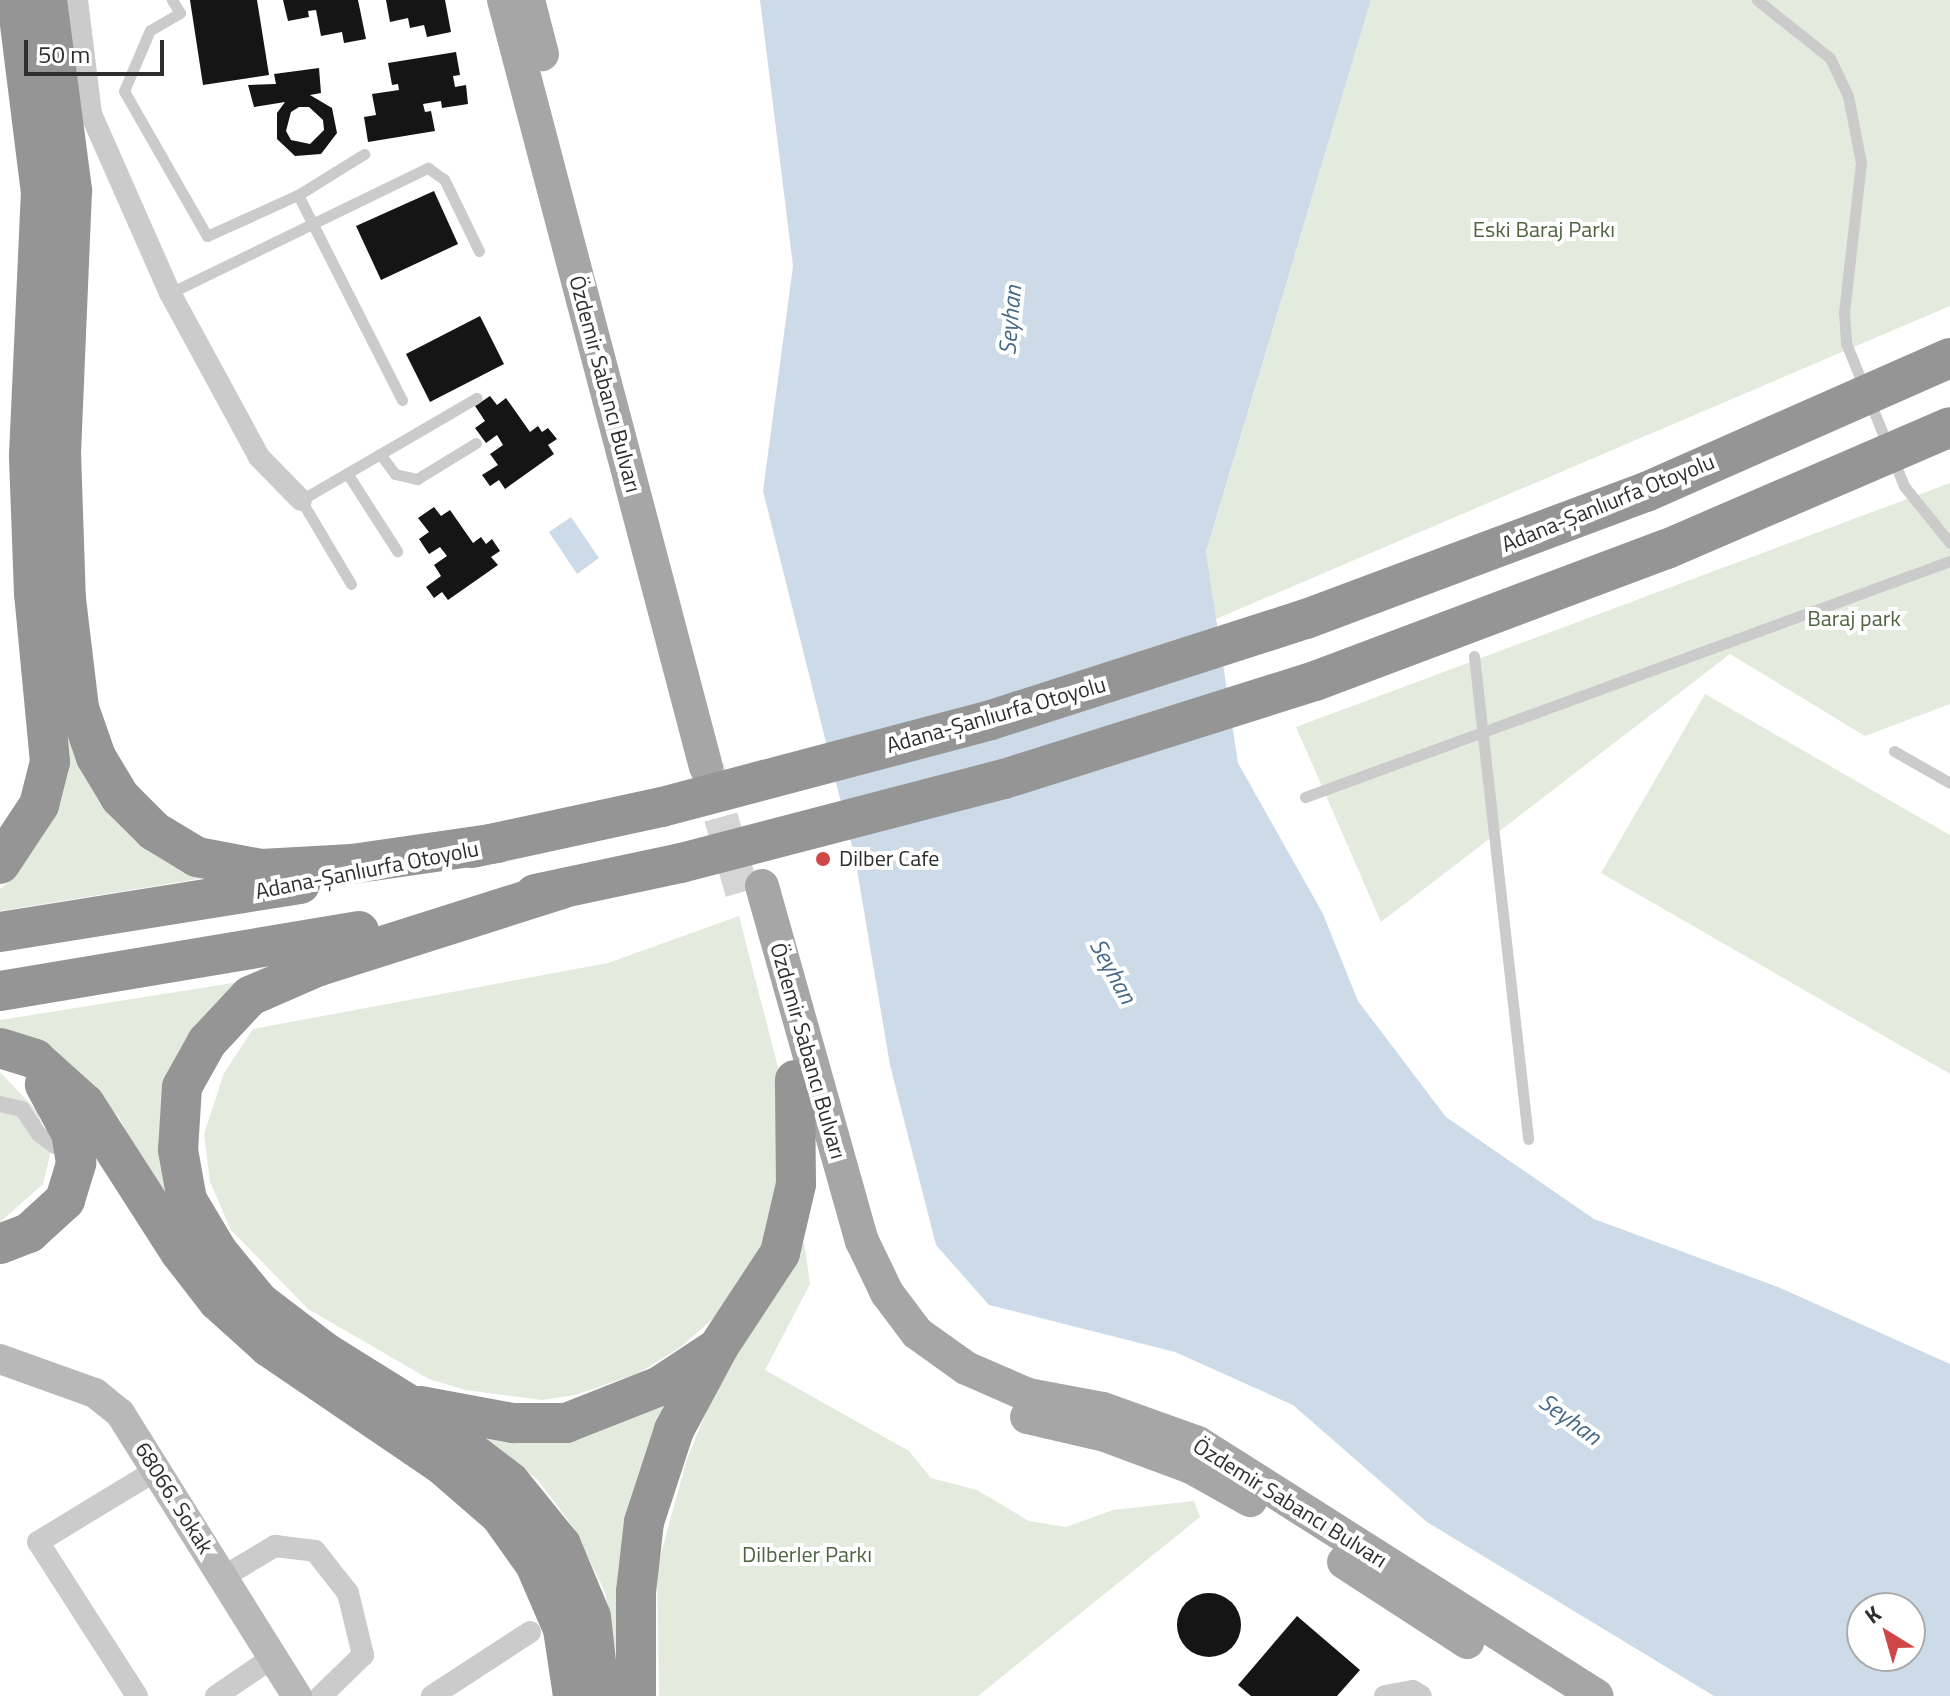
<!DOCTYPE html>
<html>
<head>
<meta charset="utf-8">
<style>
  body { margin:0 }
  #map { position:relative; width:1950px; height:1696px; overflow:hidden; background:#fff; font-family:"Titillium Web",sans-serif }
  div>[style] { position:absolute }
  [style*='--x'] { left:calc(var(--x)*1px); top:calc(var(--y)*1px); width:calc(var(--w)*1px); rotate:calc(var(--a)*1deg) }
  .green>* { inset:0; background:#e3eade }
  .water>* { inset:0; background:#ccdbe7 }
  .building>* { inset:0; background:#151515 }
  .round { border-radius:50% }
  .primary-tunnel>* { height:34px; margin-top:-17px; transform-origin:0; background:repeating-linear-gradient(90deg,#d5d5d5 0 34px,transparent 0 51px) }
  .service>* { height:11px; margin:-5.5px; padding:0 5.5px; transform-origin:5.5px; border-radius:5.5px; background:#cbcbcb }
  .pedestrian>* { height:16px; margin:-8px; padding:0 8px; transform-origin:8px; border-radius:8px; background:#cbcbcb }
  .minor>* { height:22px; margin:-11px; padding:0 11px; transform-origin:11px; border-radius:11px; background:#cbcbcb }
  .secondary>* { height:30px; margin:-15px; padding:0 15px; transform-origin:15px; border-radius:15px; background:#b8b8b8 }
  .primary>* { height:34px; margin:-17px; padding:0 17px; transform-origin:17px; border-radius:17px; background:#a6a6a6 }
  .motorway>* { height:40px; margin:-20px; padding:0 20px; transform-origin:20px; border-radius:20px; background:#959595 }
  .motorway-bridge>* { height:40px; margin:-20px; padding:0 20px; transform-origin:20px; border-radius:20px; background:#959595 }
  .dots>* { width:22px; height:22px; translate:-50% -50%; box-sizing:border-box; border:4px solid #fff; border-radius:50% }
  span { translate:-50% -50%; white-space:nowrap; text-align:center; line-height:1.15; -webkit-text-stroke:8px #fff; paint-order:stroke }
  .park-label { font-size:22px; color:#4f6441 }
  .street-label { font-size:22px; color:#2e2e2e }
  .poi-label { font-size:22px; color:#2e2e2e }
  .left { translate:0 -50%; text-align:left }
  .water-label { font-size:24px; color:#476886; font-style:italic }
  .north { position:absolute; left:1846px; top:1592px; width:80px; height:80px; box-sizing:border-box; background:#fff; border:2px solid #ababab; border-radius:50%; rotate:323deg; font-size:22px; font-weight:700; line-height:32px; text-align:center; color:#2e2e2e }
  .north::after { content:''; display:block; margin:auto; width:28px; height:36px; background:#cf4847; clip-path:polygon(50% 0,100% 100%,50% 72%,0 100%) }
  .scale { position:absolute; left:24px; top:40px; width:140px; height:36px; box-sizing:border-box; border:4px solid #2e2e2e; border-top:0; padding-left:10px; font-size:24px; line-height:28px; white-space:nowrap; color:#2e2e2e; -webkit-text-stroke:6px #fff; paint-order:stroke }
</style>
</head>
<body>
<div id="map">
  <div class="green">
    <i style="clip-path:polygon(1371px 0,1950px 0,1950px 306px,1216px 619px,1206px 553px)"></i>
    <i style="clip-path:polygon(1950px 483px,1950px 704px,1865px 736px,1730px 654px,1381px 922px,1296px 727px)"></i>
    <i style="clip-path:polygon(52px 684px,72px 742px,223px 875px,0 911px,0 889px,12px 879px)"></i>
    <i style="clip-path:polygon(1705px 694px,1950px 835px,1950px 1074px,1601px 873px)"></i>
    <i style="clip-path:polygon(739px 916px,781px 1079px,783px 1155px,765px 1242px,716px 1316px,682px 1346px,639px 1373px,575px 1395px,542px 1400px,465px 1390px,429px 1379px,308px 1309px,231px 1230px,210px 1182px,204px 1134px,224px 1073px,253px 1029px,608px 963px)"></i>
    <i style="clip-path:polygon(239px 982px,207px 1017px,172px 1183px,563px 1601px,148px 1175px,119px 1117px,84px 1082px,0 1034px,0 1020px)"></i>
    <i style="clip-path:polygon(0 1072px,37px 1111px,51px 1151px,43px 1184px,0 1222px)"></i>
    <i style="clip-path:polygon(804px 1242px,810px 1284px,765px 1370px,909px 1451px,931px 1478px,977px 1490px,1029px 1521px,1066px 1527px,1113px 1510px,1194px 1501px,1200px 1517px,978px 1696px,659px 1696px,657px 1568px,687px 1459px,729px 1357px,763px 1315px)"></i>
    <i style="clip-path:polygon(670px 1396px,621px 1682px,605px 1592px,573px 1527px,538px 1480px,470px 1428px)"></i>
  </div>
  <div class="water">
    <i style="clip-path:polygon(evenodd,760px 0,1371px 0,1206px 552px,1238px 763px,1323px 914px,1358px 1001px,1446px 1117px,1594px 1219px,1778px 1287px,1950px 1364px,1950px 1696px,1714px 1696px,1427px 1522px,1293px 1405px,1175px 1352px,989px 1305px,936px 1245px,890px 1065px,855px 858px,763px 491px,793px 266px,760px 0,1862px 1608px,1910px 1608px,1910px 1656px,1862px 1656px,1862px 1608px)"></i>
    <i style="clip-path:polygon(571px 517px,599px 558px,577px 574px,549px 532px)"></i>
  </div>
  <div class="building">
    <i style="clip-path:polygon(190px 0,257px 0,269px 75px,203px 85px)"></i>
    <i style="clip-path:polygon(283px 0,358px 0,366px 39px,344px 43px,342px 32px,321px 36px,316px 10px,308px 11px,309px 17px,288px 21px)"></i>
    <i style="clip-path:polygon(386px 0,445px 0,451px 32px,427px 37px,424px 25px,410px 28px,408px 18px,390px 22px)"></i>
    <i style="clip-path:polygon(456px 52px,460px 75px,453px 76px,455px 87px,466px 85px,468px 104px,442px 108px,441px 101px,423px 104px,425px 112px,431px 111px,435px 131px,368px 142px,364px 117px,376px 115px,372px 94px,399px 90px,398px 84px,392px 85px,388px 63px)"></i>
    <i style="clip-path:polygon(evenodd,319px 68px,321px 93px,310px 95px,332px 108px,337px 133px,321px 154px,295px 156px,277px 139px,277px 113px,285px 102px,254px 107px,248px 85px,276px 84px,274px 74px,319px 68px,299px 107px,309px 107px,323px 120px,324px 130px,310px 144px,291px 140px,286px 131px,291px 112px,299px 107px)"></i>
    <i style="clip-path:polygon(434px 191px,458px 244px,381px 280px,356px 226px)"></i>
    <i style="clip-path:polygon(480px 316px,504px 364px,430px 402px,406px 354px)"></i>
    <i style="clip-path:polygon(490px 396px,497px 405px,506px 398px,530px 432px,538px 426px,542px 432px,548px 428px,557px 439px,548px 445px,554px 454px,505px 489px,499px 480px,490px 486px,482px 475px,498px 465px,490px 454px,503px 445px,497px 435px,486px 443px,475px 428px,485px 421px,475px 406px)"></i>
    <i style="clip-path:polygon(434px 507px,441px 516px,450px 510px,473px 543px,481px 537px,486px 544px,492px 539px,500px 551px,491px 557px,498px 565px,448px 600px,442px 592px,434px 598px,426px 587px,441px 576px,434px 565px,447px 556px,440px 547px,429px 554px,419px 539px,429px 532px,418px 518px)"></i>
    <i class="round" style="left:1177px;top:1593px;width:64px;height:64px"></i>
    <i style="clip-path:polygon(1297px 1616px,1360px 1670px,1337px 1696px,1251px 1696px,1238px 1685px)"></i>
  </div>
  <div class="primary-tunnel">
    <i style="--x:707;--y:768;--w:129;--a:74.2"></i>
  </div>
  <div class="service">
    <i style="--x:172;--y:0;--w:15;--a:58"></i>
    <i style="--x:180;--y:13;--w:34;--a:150"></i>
    <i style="--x:150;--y:30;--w:66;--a:113.1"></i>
    <i style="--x:124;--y:91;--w:167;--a:60.2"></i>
    <i style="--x:207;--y:236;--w:100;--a:-24.3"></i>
    <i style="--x:298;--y:195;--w:230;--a:63.1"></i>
    <i style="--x:1757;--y:0;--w:93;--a:38.5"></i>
    <i style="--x:1830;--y:58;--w:42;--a:64.7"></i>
    <i style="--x:1848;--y:96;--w:68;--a:79"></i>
    <i style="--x:1861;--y:163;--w:151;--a:96.5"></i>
    <i style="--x:1844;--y:313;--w:30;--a:86"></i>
    <i style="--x:1846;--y:343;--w:154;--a:67.9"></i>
    <i style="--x:1904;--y:486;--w:73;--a:51.1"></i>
    <i style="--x:298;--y:195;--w:78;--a:-31.8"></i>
    <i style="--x:170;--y:293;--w:287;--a:-25.9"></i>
    <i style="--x:428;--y:168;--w:19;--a:35"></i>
    <i style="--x:444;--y:179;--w:80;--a:64.1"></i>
    <i style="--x:380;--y:454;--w:25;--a:53"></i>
    <i style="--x:395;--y:474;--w:23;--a:13"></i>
    <i style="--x:417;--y:479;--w:69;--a:-31.4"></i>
    <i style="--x:347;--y:473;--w:93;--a:57.3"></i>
    <i style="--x:351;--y:584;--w:98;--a:-120.8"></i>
    <i style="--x:301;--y:500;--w:203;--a:-30.2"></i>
    <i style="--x:1474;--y:656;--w:486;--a:83.6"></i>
    <i style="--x:1894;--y:751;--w:64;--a:29.7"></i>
    <i style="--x:1305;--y:797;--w:687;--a:-20.1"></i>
  </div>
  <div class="pedestrian">
    <i style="--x:0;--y:1104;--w:23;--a:13"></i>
    <i style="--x:22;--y:1109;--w:30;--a:56"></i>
    <i style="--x:39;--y:1134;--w:20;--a:37"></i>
  </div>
  <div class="minor">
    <i style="--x:77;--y:0;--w:115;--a:83"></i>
    <i style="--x:91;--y:114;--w:196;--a:66.2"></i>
    <i style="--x:170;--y:293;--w:187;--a:61.5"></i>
    <i style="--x:259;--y:457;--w:60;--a:45.7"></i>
    <i style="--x:223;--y:1577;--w:61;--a:-30.8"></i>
    <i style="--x:275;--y:1546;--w:40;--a:7.1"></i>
    <i style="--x:315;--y:1551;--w:53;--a:51.8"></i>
    <i style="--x:348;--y:1593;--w:64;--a:76.4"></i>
    <i style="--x:363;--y:1655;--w:59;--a:135.7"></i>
    <i style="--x:137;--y:1696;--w:183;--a:-122.7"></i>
    <i style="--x:38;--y:1542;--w:140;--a:-31.3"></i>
    <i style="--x:216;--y:1696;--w:68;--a:-34.2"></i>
    <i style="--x:432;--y:1696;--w:117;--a:-33.1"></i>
    <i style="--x:1385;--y:1696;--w:28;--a:-10"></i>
    <i style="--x:1413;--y:1691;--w:9;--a:32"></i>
  </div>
  <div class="secondary">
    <i style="--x:0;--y:1359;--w:101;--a:19.7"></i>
    <i style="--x:95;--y:1393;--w:32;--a:39"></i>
    <i style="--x:120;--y:1413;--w:334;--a:58"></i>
  </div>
  <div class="primary">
    <i style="--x:504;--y:0;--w:793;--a:75.25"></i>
    <i style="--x:528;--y:0;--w:56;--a:75.5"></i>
    <i style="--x:762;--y:886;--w:369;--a:74.3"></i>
    <i style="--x:862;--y:1241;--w:58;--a:64.3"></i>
    <i style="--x:887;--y:1293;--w:50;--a:53.1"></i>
    <i style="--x:917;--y:1333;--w:60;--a:35.5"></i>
    <i style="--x:966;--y:1368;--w:68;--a:23.5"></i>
    <i style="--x:1028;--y:1395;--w:76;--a:10.6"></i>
    <i style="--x:1103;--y:1409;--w:101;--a:19.7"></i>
    <i style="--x:1198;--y:1443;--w:472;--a:32.4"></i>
    <i style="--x:1027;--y:1417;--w:80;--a:13"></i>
    <i style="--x:1105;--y:1435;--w:92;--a:20.4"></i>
    <i style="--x:1191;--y:1467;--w:68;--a:29.2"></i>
    <i style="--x:1344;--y:1562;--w:147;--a:33"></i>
  </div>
  <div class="motorway">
    <i style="--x:47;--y:0;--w:193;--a:82.5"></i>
    <i style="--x:72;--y:191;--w:261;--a:92.4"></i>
    <i style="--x:61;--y:452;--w:147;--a:88.1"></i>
    <i style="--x:66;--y:599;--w:110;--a:83.2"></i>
    <i style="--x:79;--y:708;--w:52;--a:70.9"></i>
    <i style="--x:96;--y:757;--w:47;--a:59"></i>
    <i style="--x:120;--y:797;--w:48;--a:45"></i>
    <i style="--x:154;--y:831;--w:50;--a:31.2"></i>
    <i style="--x:197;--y:857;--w:65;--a:10.6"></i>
    <i style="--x:261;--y:869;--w:91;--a:-3.1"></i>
    <i style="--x:352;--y:864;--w:147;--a:-8.2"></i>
    <i style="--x:472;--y:848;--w:194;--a:-12.2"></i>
    <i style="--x:0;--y:864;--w:71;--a:-56.5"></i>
    <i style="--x:39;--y:805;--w:44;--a:-75.7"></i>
    <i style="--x:50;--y:762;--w:169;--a:-95.4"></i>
    <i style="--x:34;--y:594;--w:139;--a:-92.1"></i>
    <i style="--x:29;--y:455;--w:262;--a:-87.4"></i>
    <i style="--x:41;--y:193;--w:194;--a:-97.1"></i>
    <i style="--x:562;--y:889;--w:255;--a:162.4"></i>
    <i style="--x:319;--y:966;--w:75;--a:156.5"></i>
    <i style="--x:250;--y:996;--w:63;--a:133.1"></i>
    <i style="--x:207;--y:1042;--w:51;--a:119.1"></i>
    <i style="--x:182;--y:1087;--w:63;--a:93.6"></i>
    <i style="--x:178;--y:1150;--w:51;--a:79.8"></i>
    <i style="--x:187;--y:1200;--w:61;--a:59.2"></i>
    <i style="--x:218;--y:1252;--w:65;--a:50.6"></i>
    <i style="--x:259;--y:1302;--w:84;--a:37.3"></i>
    <i style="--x:326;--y:1353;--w:97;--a:31.9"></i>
    <i style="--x:408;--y:1404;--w:128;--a:37.4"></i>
    <i style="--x:510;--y:1482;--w:81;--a:51"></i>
    <i style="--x:561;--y:1545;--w:78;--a:67.4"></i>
    <i style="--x:591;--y:1617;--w:80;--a:83.5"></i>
    <i style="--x:535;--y:894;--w:149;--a:-12"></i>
    <i style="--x:0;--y:932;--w:304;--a:-9.1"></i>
    <i style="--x:0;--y:991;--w:364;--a:-9.5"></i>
    <i style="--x:0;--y:1048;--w:37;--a:17"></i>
    <i style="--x:35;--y:1059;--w:67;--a:42"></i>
    <i style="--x:85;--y:1104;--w:176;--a:57.3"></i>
    <i style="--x:180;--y:1252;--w:62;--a:52.2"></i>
    <i style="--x:218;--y:1301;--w:69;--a:42"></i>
    <i style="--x:269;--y:1347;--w:207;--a:34.2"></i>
    <i style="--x:440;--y:1463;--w:79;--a:40.9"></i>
    <i style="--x:500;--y:1515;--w:60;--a:54.5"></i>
    <i style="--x:535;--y:1564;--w:71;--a:66.7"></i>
    <i style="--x:563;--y:1629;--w:68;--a:81.5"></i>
    <i style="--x:0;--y:1244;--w:31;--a:-21"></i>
    <i style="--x:29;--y:1233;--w:49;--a:-42.5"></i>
    <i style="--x:65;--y:1200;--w:39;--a:-73"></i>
    <i style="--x:76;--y:1163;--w:30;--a:-99"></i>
    <i style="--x:71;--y:1133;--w:55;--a:-118.4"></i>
    <i style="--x:420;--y:1406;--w:95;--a:10.4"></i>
    <i style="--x:513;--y:1423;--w:53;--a:0"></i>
    <i style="--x:566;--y:1423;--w:101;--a:-21.5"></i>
    <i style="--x:660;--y:1386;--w:64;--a:-33.4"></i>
    <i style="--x:636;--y:1696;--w:104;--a:-90"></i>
    <i style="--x:636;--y:1592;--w:70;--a:-83.5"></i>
    <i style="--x:644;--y:1522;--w:97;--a:-71.9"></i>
    <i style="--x:674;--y:1430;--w:95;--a:-61.8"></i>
    <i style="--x:719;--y:1346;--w:111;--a:-56.7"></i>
    <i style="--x:780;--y:1253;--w:71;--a:-76.9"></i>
    <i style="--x:796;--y:1184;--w:104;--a:-90.6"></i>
  </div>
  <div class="motorway-bridge">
    <i style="--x:662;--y:807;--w:340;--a:-14.8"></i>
    <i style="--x:991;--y:720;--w:331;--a:-17.8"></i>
    <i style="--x:1306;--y:619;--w:363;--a:-20.5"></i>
    <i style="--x:1646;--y:492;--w:332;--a:-23.8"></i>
    <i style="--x:681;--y:863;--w:334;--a:-14.6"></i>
    <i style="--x:1004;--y:779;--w:326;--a:-17.5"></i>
    <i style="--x:1315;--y:681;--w:376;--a:-20.6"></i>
    <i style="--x:1667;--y:549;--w:308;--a:-23.3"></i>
  </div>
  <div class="dots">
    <i style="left:823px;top:859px;background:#cf4847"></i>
  </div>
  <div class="park-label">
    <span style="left:1544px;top:230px">Eski Baraj Parkı</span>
    <span style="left:1854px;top:619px">Baraj park</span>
    <span style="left:807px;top:1555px">Dilberler Parkı</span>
  </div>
  <div class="street-label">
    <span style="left:605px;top:384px;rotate:75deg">Özdemir Sabancı Bulvarı</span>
    <span style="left:1608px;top:503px;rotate:-22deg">Adana-Şanlıurfa Otoyolu</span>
    <span style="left:996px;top:715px;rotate:-16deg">Adana-Şanlıurfa Otoyolu</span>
    <span style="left:367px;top:870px;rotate:-11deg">Adana-Şanlıurfa Otoyolu</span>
    <span style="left:808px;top:1051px;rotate:74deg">Özdemir Sabancı Bulvarı</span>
    <span style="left:174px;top:1498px;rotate:58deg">68066. Sokak</span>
    <span style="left:1290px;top:1503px;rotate:32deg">Özdemir Sabancı Bulvarı</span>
  </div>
  <div class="poi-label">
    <span class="left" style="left:839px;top:859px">Dilber Cafe</span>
  </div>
  <div class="water-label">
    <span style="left:1010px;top:320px;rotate:-85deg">Seyhan</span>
    <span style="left:1113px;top:971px;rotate:61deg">Seyhan</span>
    <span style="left:1570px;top:1419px;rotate:36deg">Seyhan</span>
  </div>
  <div class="north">K</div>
  <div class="scale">50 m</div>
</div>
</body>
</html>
